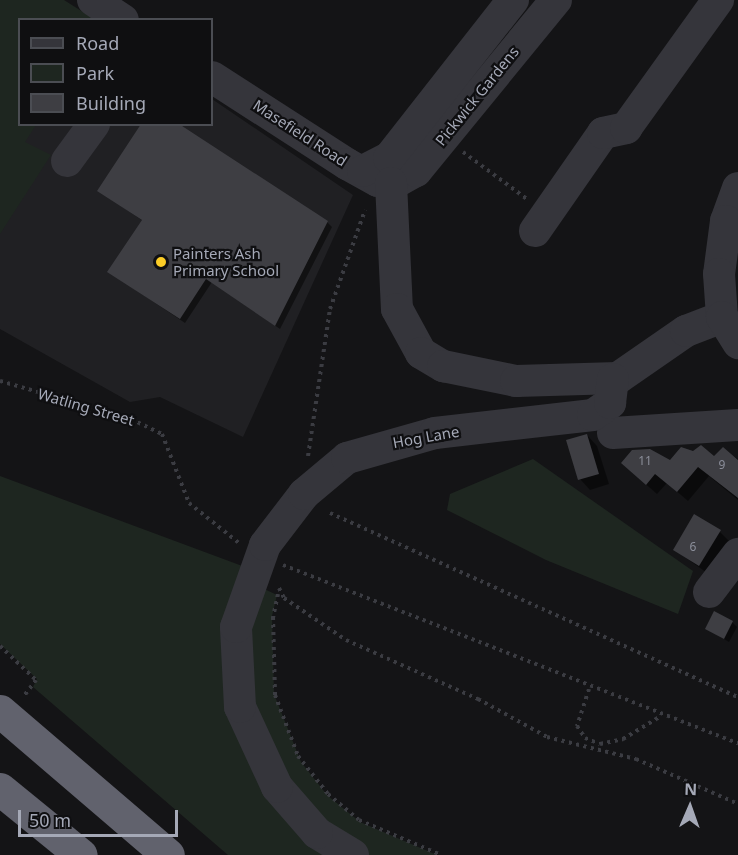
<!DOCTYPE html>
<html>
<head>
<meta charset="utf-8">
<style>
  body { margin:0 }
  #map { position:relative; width:738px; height:855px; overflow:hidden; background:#141416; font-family:"Noto Sans",sans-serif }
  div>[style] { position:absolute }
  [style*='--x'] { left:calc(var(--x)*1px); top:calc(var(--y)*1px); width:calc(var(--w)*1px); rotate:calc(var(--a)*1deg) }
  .built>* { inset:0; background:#202023 }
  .green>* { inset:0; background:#1e2620 }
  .shadow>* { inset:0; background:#0007 }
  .building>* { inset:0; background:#3e3e43 }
  .path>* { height:4px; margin-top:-2px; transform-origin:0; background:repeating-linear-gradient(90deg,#3b3c42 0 3px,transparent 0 7.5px) }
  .minor>* { height:32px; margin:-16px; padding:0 16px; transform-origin:16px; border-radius:16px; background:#35353b }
  .highway>* { height:33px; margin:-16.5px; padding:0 16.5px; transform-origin:16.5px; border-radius:16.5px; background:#61626d }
  .dots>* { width:16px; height:16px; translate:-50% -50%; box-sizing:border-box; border:3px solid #0f0f11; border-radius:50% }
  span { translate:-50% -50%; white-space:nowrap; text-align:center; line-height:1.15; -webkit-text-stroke:4.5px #0f0f11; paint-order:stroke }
  .number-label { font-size:12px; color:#8b8e9a }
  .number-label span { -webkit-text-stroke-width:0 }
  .street-label { font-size:15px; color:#a5a9b7 }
  .poi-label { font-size:15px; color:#a5a9b7 }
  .left { translate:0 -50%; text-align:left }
  .legend { position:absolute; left:18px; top:18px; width:195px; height:108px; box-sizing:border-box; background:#0f0f11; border:2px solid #4b4d53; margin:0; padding:8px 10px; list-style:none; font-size:18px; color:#a5a9b7 }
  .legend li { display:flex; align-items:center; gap:12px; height:30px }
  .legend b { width:30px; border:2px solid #4b4d53 }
  .north { position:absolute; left:660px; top:777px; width:60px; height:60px; -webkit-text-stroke:4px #0f0f11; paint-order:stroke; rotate:2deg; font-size:16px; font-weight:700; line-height:24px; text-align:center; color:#a5a9b7 }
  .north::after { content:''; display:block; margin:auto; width:21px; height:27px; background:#a5a9b7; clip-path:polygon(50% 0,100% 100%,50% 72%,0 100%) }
  .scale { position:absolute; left:18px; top:810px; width:160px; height:27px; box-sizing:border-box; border:3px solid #a5a9b7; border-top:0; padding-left:8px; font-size:18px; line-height:21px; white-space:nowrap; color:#a5a9b7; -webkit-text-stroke:4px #0f0f11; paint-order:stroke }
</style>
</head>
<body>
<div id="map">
  <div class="built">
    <i style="clip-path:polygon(0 0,64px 0,20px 20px,20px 124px,212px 124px,212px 99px,353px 195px,243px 437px,160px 397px,130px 402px,0 329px)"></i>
  </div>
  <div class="green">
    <i style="clip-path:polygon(0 0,64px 0,94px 19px,20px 20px,20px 124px,36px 125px,25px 142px,51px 155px,0 234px)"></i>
    <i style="clip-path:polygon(533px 459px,693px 571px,678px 614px,546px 560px,447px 510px,450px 494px)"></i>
    <i style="clip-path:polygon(0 476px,245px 567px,233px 694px,341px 855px,228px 855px,33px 687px,37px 679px,0 644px)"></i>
    <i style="clip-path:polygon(256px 585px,277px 595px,272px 616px,274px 694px,301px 762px,327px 795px,360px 822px,437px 855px,365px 855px,299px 807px,241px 676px)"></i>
  </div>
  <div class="shadow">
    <i style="clip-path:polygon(99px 191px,327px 222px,332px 227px,280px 329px,212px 282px,185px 323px,109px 272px,143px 221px)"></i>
    <i style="clip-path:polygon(587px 435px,597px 446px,609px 484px,590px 490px,580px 479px)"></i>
    <i style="clip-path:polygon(723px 449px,738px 459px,738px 500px,709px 476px,688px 501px,667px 483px,657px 494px,633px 473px,670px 462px,714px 459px)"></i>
    <i style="clip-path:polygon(720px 532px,730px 542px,710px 575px,675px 550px)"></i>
    <i style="clip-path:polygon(732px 622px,737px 627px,729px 642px,706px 628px)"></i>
  </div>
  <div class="building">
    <i style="clip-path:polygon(141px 124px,179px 124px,328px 221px,275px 326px,206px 279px,180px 319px,107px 272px,142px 220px,97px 191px)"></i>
    <i style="clip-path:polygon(587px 434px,599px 474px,578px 480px,566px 440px)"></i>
    <i style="clip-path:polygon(701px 445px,714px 456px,723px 447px,738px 460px,738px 498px,698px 467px,677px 492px,655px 474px,646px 485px,621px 463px,632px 450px,650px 449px,670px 460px,681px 447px,693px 451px)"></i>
    <i style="clip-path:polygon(694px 514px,721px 530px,699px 566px,673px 550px)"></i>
    <i style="clip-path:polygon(714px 611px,733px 621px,724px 639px,705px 629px)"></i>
  </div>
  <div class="path">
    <i style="--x:463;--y:152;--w:79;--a:36.3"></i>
    <i style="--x:0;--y:381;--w:136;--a:16.2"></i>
    <i style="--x:131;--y:419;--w:34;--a:26"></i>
    <i style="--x:162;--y:434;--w:74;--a:68.6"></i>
    <i style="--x:189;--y:503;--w:64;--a:38.7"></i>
    <i style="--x:308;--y:456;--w:149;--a:-81.5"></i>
    <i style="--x:330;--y:309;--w:105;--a:-70.5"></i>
    <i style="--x:330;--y:513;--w:448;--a:24.3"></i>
    <i style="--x:283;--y:565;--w:489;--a:21.4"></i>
    <i style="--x:279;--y:588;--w:11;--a:63"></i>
    <i style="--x:284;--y:598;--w:75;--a:34.1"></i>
    <i style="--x:346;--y:640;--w:145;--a:24.1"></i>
    <i style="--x:478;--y:699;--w:79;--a:28.8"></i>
    <i style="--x:547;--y:737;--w:92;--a:13.9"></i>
    <i style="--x:636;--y:759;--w:111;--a:23.8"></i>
    <i style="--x:278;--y:594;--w:24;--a:102"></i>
    <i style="--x:273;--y:617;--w:78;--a:88.5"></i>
    <i style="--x:275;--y:695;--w:65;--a:69.3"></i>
    <i style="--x:298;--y:756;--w:48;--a:51.7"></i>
    <i style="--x:328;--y:794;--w:40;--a:40"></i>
    <i style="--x:359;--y:820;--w:89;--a:23.1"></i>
    <i style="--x:0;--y:646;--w:50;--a:43.4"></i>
    <i style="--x:36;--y:680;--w:21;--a:127"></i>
    <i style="--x:589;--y:689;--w:39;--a:108"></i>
    <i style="--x:577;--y:726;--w:14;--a:56"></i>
    <i style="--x:585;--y:738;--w:16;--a:22"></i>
    <i style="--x:600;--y:744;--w:24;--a:-12"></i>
    <i style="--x:623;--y:739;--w:44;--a:-31.2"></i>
  </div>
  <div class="minor">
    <i style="--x:93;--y:0;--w:36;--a:34"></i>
    <i style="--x:212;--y:77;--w:161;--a:32.8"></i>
    <i style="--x:347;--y:164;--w:35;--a:29"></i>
    <i style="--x:378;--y:181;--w:18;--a:3"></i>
    <i style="--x:396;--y:182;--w:23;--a:-29"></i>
    <i style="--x:416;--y:171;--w:221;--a:-50.7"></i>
    <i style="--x:67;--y:161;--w:46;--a:-53.9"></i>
    <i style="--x:363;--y:171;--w:29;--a:-27"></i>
    <i style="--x:389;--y:158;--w:201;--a:-51.9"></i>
    <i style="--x:391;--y:183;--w:126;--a:87.3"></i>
    <i style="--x:397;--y:309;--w:50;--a:61.4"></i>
    <i style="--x:421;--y:353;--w:26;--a:31"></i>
    <i style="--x:443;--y:366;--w:75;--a:11.6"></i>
    <i style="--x:516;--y:381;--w:102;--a:-1.7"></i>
    <i style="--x:618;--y:378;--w:83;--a:-34.7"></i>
    <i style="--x:686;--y:331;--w:39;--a:-21"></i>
    <i style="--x:738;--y:188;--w:35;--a:110"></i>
    <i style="--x:726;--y:221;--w:53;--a:97.5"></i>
    <i style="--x:719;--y:274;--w:43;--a:86"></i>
    <i style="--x:722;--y:317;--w:31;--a:58"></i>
    <i style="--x:535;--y:231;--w:119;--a:-55.2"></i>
    <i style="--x:603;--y:133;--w:24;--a:-12"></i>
    <i style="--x:626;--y:128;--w:158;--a:-54.3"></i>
    <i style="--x:613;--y:433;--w:125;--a:-3.7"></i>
    <i style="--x:709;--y:592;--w:48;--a:-52.7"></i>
    <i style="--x:353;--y:855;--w:42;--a:-148.6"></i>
    <i style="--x:317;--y:833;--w:61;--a:-131"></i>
    <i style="--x:277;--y:787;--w:88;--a:-114.8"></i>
    <i style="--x:240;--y:707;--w:80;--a:-92.9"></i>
    <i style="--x:236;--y:627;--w:87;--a:-70.5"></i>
    <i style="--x:265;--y:545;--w:64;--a:-52.6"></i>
    <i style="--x:304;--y:494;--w:56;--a:-39.9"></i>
    <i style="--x:347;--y:458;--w:91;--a:-15.9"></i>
    <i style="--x:435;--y:433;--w:159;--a:-6.5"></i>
    <i style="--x:593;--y:415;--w:21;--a:-35"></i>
    <i style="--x:610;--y:403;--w:24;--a:-83"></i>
  </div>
  <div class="highway">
    <i style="--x:0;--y:711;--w:221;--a:40.6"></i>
    <i style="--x:0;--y:789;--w:104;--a:39.2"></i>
  </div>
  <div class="dots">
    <i style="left:161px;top:262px;background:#fccd27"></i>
  </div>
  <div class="number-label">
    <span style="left:645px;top:461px">11</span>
    <span style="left:722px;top:465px">9</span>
    <span style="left:693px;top:547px">6</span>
  </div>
  <div class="street-label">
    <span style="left:477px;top:96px;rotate:-51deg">Pickwick Gardens</span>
    <span style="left:300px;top:133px;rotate:33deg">Masefield Road</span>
    <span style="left:86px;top:407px;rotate:16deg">Watling Street</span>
    <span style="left:426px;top:437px;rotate:-10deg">Hog Lane</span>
  </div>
  <div class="poi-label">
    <span class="left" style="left:173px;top:262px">Painters Ash<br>Primary School</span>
  </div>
  <ul class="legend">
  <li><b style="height:8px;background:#35353b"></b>Road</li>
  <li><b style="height:16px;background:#1e2620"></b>Park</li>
  <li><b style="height:16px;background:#3e3e43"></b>Building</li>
  </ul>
  <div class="north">N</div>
  <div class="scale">50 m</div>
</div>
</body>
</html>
